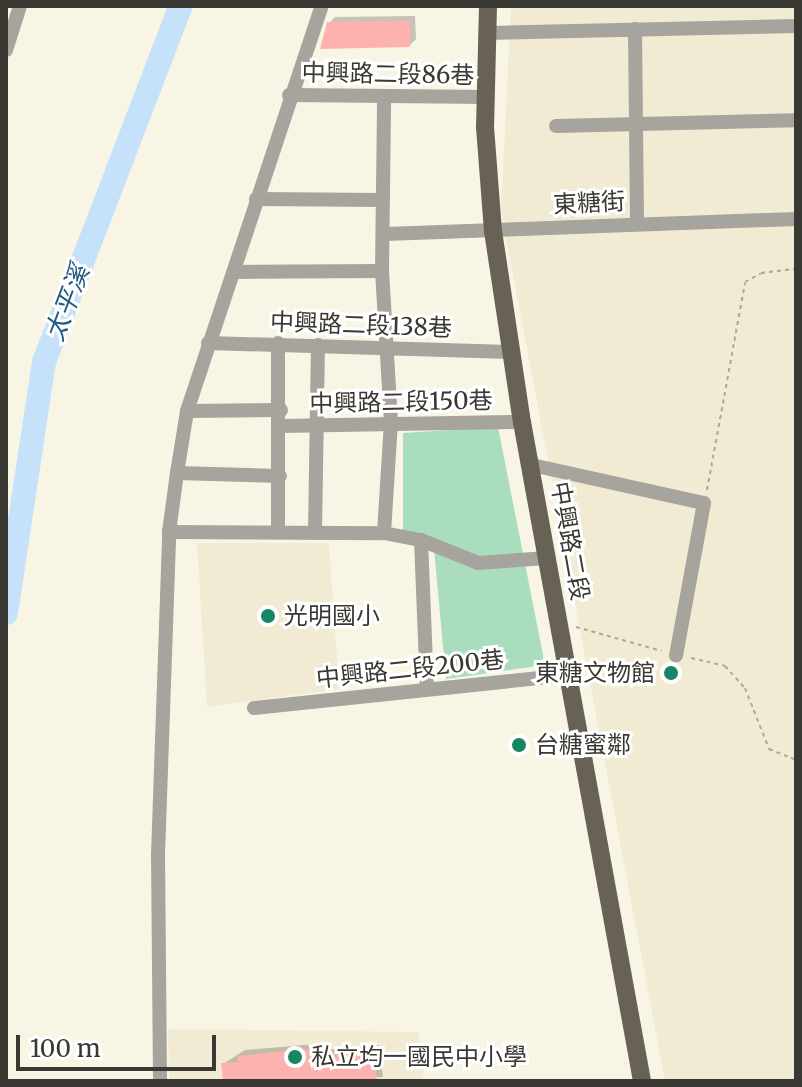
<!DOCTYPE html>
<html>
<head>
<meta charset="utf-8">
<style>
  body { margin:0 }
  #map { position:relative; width:802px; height:1087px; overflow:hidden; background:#f9f5e5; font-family:Merriweather,"Noto Sans TC",serif }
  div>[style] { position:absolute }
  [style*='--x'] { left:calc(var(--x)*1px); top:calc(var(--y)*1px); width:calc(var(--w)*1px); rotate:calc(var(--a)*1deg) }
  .built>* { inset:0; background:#f1ebd3 }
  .green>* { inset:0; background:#aaddbe }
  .shadow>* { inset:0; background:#0003 }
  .river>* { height:24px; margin:-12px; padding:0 12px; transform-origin:12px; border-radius:12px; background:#c5e2fa }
  .building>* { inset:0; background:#feb2b0 }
  .path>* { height:2px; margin-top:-1px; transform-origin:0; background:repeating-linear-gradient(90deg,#aca99d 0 4px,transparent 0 8px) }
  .minor>* { height:14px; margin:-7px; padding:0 7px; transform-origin:7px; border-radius:7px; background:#a7a39d }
  .major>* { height:18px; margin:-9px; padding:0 9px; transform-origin:9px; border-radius:9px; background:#686156 }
  .dots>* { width:22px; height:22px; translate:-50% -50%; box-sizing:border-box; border:4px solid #fff; border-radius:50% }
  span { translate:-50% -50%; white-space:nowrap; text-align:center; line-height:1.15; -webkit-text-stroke:6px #fff; paint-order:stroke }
  .street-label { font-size:24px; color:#3a3832 }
  .poi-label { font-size:24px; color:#3a3832 }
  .left { translate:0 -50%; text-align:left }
  .right { translate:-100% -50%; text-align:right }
  .water-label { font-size:26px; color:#235a81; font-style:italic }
  .frame { position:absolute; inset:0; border:8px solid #3a3832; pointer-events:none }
  .scale { position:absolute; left:16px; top:1035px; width:200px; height:36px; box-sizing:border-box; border:4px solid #3a3832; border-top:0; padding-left:10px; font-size:24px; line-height:28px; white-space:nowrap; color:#3a3832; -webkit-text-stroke:6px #fff; paint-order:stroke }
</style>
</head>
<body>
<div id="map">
  <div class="built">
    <i style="clip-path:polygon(511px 6px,796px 6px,796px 1081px,665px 1081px,501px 211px)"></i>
    <i style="clip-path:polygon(197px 543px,329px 543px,339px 689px,207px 707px)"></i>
    <i style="clip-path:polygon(168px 1029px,419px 1032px,424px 1081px,169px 1081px)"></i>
  </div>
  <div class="green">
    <i style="clip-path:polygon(498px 427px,545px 665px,446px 679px,433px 538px,403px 530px,403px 433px)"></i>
  </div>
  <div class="shadow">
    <i style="clip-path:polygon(415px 16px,416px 39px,410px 45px,329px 23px,335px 17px)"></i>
    <i style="clip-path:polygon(315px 1044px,315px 1051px,379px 1045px,383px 1077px,225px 1081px,223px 1064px,245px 1050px)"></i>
  </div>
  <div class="river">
    <i style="--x:6;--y:613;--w:254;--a:-81.4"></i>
    <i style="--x:44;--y:362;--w:381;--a:-69"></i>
  </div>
  <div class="building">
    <i style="clip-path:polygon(410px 21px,410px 47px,320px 49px,327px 22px)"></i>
    <i style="clip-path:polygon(310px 1049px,310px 1056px,374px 1051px,377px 1081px,223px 1081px,221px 1063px,238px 1062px,237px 1056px)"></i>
  </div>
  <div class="path">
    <i style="--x:707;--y:490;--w:211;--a:-79.6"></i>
    <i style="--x:745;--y:282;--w:18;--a:-29"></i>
    <i style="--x:761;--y:273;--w:35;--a:-7"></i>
    <i style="--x:576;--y:627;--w:89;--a:15.6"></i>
    <i style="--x:691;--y:658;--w:35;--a:13"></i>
    <i style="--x:725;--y:666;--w:30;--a:48"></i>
    <i style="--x:745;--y:688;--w:66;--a:68.5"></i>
    <i style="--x:769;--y:749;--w:29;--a:22"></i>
  </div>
  <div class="minor">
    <i style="--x:635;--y:29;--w:193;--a:89.4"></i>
    <i style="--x:488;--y:33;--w:308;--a:-1.3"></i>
    <i style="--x:6;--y:50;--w:46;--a:-72.3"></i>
    <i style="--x:289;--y:95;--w:198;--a:0.6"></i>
    <i style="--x:556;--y:126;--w:240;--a:-1.4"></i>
    <i style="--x:256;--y:199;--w:127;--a:0.5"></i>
    <i style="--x:385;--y:234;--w:411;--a:-2.1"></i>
    <i style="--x:234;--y:272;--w:148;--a:-0.4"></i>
    <i style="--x:208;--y:343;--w:304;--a:1.7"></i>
    <i style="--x:187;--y:411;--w:94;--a:-0.6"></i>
    <i style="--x:281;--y:426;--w:241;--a:-1"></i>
    <i style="--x:532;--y:465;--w:176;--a:12.5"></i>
    <i style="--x:704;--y:503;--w:155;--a:100.4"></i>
    <i style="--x:177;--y:473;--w:103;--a:1.7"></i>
    <i style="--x:169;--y:532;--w:215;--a:0.3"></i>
    <i style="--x:384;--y:533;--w:38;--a:11"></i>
    <i style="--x:421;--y:540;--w:61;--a:22"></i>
    <i style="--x:478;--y:563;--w:69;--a:-4.1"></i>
    <i style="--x:278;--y:532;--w:189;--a:-90"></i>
    <i style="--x:315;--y:533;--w:188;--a:-89.1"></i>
    <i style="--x:384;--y:533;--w:111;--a:-86.4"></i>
    <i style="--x:391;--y:422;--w:151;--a:-93.4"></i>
    <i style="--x:382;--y:271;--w:174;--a:-89.3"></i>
    <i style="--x:421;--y:540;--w:148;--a:87.7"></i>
    <i style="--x:254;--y:708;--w:318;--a:-6"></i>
    <i style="--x:160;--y:1081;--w:226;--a:-90.5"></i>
    <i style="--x:158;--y:855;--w:323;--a:-88"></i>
    <i style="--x:169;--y:532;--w:60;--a:-82.3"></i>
    <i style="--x:177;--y:473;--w:63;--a:-80.8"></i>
    <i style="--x:187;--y:411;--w:427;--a:-71.6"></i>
  </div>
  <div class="major">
    <i style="--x:488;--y:6;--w:121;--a:91.4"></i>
    <i style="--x:485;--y:127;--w:104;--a:85.6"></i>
    <i style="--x:493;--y:231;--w:193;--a:81.4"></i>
    <i style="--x:522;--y:422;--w:670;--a:79.68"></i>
  </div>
  <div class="dots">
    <i style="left:268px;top:616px;background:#168665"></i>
    <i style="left:671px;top:673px;background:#168665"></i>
    <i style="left:519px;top:745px;background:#168665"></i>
    <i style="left:295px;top:1057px;background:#168665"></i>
  </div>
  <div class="street-label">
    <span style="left:388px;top:74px;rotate:1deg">中興路二段86巷</span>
    <span style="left:589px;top:203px;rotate:-3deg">東糖街</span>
    <span style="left:361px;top:325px;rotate:2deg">中興路二段138巷</span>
    <span style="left:401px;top:402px;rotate:-1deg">中興路二段150巷</span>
    <span style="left:570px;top:541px;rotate:80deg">中興路二段</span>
    <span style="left:410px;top:669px;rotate:-6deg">中興路二段200巷</span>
  </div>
  <div class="poi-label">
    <span class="left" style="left:284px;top:616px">光明國小</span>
    <span class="right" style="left:655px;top:673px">東糖文物館</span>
    <span class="left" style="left:535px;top:745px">台糖蜜鄰</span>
    <span class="left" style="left:311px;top:1057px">私立均一國民中小學</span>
  </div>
  <div class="water-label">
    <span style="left:67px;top:303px;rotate:-69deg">太平溪</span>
  </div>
  <div class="frame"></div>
  <div class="scale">100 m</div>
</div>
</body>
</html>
